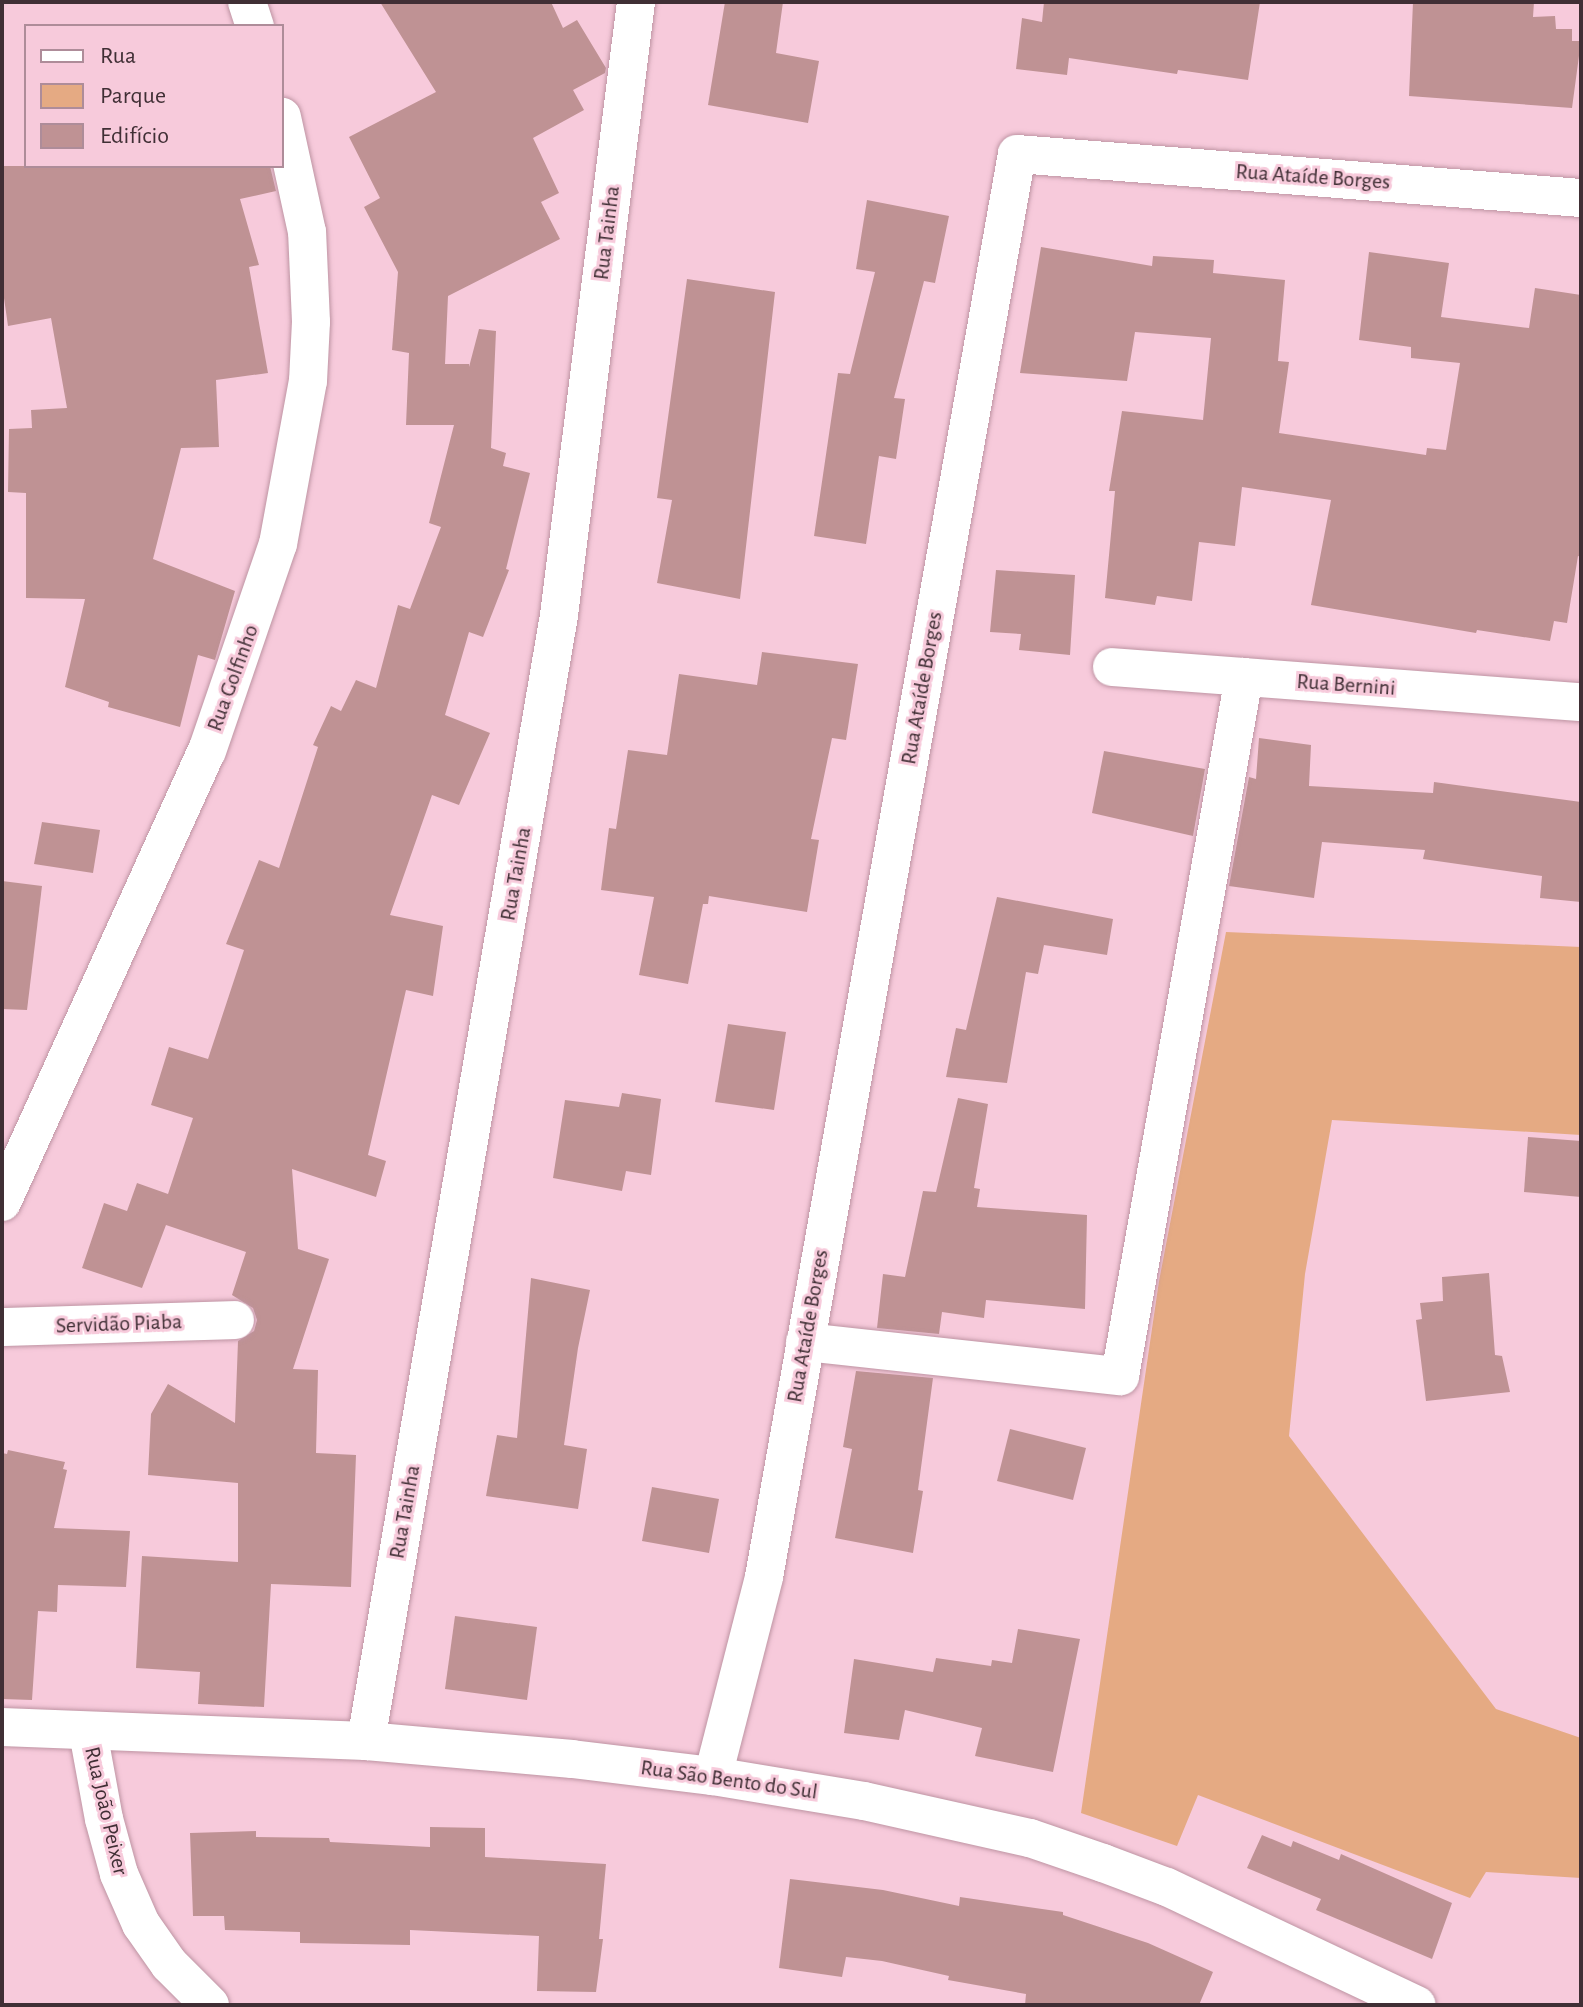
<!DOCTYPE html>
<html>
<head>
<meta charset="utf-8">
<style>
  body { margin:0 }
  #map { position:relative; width:1583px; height:2007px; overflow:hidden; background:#f7cadb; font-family:"Alegreya Sans",sans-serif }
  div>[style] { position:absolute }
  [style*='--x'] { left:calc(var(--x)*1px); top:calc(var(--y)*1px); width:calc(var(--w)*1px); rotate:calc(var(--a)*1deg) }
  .green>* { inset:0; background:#e5aa83 }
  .building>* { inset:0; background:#bf9294 }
  .roads { filter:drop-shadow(0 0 2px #be94a3) drop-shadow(0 0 2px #be94a3) }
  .minor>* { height:38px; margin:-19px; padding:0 19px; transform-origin:19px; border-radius:19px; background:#fff }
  span { translate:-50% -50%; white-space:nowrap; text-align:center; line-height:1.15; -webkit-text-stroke:6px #f7cadb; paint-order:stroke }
  .street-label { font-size:22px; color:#402f35 }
  .frame { position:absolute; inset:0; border:4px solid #402f35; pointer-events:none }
  .legend { position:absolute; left:24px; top:24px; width:260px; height:144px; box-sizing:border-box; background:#f7cadb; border:2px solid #ae8c99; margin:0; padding:10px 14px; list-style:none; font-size:24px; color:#402f35 }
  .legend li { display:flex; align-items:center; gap:16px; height:40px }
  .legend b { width:40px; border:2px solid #ae8c99 }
</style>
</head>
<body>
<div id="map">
  <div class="green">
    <i style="clip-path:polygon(1226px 932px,1581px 947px,1581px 1135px,1332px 1120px,1305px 1274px,1289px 1436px,1496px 1709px,1581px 1738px,1581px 1878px,1486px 1872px,1470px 1898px,1198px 1795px,1177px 1846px,1081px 1813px,1159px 1281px)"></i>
  </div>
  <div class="building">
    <i style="clip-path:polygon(380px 2px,551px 2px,563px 28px,577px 20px,606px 68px,605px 73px,573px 90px,584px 110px,533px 138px,559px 193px,541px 202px,560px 239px,448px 296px,445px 364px,469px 364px,469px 367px,479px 329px,496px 331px,491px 448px,506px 453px,503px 466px,530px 473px,506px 569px,509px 570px,483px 637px,469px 632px,445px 715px,490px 733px,459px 805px,432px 795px,390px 915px,443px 926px,433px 996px,406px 990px,368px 1155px,386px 1161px,376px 1197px,292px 1169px,298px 1249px,329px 1259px,293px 1369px,318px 1370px,316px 1453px,356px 1455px,351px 1587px,271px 1584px,264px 1707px,198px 1704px,200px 1672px,136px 1668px,142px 1556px,238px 1562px,238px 1483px,148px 1475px,151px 1414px,168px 1384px,235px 1423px,238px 1341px,254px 1331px,257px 1320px,253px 1308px,232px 1295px,246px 1252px,166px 1225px,142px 1288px,82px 1268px,104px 1203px,127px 1211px,137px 1183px,168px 1194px,193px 1118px,151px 1105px,169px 1047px,208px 1059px,244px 950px,226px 944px,259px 860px,279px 868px,318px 747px,313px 745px,331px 706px,341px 711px,356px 680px,376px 688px,398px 605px,410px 609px,441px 527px,429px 523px,454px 425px,406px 425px,409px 353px,392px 350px,398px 272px,364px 207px,380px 198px,349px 137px,436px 92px)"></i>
    <i style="clip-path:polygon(725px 2px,783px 2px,776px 53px,819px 61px,808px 123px,708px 105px)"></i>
    <i style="clip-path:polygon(1044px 2px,1260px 2px,1248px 80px,1178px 70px,1177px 74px,1069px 58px,1067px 75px,1016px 69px,1022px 18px,1042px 22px)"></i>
    <i style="clip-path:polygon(1413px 2px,1534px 2px,1533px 17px,1555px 16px,1556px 29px,1572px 29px,1572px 41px,1581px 41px,1572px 108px,1409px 96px)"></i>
    <i style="clip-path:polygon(2px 166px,270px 166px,276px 191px,240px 199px,259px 265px,249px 267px,268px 373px,216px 380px,219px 447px,181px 448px,153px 559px,235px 591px,215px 660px,198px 655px,180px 727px,108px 707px,109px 702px,65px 687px,85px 599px,26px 598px,26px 493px,8px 492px,9px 429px,32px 428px,31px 410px,67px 408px,51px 318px,8px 326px,2px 284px)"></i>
    <i style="clip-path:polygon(867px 200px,949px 216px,935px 283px,924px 281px,894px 398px,905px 399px,896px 459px,879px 456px,866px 544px,814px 536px,838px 373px,850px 374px,875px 272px,856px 269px)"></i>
    <i style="clip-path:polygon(1041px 247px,1152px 266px,1153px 256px,1214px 260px,1213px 273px,1285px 280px,1278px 361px,1289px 362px,1279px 433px,1426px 455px,1427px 448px,1446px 450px,1460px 363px,1411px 358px,1411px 347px,1359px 340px,1369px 252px,1449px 263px,1441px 317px,1529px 328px,1535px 288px,1581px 295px,1581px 557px,1578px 556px,1567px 623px,1554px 621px,1550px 641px,1477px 630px,1476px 633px,1311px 605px,1331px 500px,1242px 487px,1235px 546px,1199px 542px,1192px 601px,1157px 596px,1155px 605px,1105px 598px,1115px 491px,1109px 491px,1122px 411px,1203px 420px,1211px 338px,1135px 332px,1127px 381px,1020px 373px)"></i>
    <i style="clip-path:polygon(687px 279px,775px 292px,740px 599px,657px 583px,672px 500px,657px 498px)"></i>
    <i style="clip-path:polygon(996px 570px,1075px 575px,1070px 655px,1019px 650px,1021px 634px,990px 632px)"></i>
    <i style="clip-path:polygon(762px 652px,858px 664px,846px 740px,832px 738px,811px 839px,819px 840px,807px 912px,709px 896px,708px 904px,703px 904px,688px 984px,639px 975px,654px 897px,601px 890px,609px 828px,616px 829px,628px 750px,667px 755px,679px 674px,757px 685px)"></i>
    <i style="clip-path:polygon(1259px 738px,1311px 745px,1309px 786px,1433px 793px,1434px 782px,1581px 802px,1581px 902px,1540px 898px,1542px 876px,1423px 859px,1425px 850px,1322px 842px,1314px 898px,1229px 886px,1249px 777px,1256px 779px)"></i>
    <i style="clip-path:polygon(1104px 751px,1205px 769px,1193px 836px,1092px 813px)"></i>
    <i style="clip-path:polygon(42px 822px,100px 830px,93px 873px,34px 864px)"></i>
    <i style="clip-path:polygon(2px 881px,42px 886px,27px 1010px,2px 1009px)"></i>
    <i style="clip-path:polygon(997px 897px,1113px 919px,1107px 955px,1044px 945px,1038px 974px,1026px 972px,1007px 1083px,946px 1077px,956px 1028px,966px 1030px)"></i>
    <i style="clip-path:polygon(728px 1024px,786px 1032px,774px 1110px,715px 1102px)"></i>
    <i style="clip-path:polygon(622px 1093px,661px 1099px,651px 1175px,626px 1171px,622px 1191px,553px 1178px,565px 1100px,619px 1107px)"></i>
    <i style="clip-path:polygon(958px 1098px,988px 1104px,974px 1188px,980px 1189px,977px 1207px,1087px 1215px,1085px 1309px,986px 1300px,984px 1318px,942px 1312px,939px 1334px,877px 1328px,883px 1274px,905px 1277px,923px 1191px,936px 1192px)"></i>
    <i style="clip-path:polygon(1528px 1137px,1581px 1141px,1581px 1197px,1524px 1192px)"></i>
    <i style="clip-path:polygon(1489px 1273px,1495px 1355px,1502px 1356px,1510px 1392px,1426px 1401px,1416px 1320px,1422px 1319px,1420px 1303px,1443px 1301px,1442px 1277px)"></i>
    <i style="clip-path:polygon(531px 1278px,590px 1290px,578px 1348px,564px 1445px,587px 1449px,578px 1509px,486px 1496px,497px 1435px,517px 1438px)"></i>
    <i style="clip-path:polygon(856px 1371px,933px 1378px,918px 1490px,923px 1491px,913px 1553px,835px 1538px,852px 1449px,843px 1447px)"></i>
    <i style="clip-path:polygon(1010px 1429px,1086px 1448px,1073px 1500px,997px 1481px)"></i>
    <i style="clip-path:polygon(8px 1450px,65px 1462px,63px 1469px,67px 1470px,54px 1528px,130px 1531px,126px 1587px,58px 1585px,57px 1612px,38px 1611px,32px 1700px,2px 1699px,2px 1453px,7px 1454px)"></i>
    <i style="clip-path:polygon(652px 1487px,719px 1499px,709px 1553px,642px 1541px)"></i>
    <i style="clip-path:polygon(455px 1616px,537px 1627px,527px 1700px,445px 1689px)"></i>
    <i style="clip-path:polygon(1018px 1629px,1080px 1639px,1053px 1772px,975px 1756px,982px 1728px,905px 1710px,899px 1740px,844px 1733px,854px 1659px,933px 1672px,936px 1658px,991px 1666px,992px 1660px,1012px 1663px)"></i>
    <i style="clip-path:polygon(430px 1827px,485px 1828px,485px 1857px,606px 1864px,599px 1939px,603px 1939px,596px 1992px,537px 1991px,539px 1936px,410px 1930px,410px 1945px,300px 1943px,300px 1932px,225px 1930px,224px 1916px,193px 1916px,190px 1833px,256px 1831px,256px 1837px,329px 1838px,330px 1842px,430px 1847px)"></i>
    <i style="clip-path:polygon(1262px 1835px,1291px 1847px,1293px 1841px,1339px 1860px,1341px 1854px,1452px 1903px,1432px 1959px,1316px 1910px,1321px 1899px,1247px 1868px)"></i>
    <i style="clip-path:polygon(790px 1879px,883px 1890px,959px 1906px,960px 1897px,1063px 1912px,1063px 1915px,1148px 1943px,1213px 1972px,1199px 2005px,1025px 2005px,1026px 1994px,948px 1980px,949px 1976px,882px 1961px,846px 1957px,842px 1977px,779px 1968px)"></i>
  </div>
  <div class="roads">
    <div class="minor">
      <i style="--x:247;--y:2;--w:25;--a:72"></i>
      <i style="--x:1112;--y:667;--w:470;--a:4.3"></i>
      <i style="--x:2;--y:1202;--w:495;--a:-65.6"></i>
      <i style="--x:207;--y:751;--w:219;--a:-71.1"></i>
      <i style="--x:278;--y:544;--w:166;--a:-79.6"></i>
      <i style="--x:308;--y:381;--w:59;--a:-87.1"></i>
      <i style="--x:311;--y:322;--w:90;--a:-92.5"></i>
      <i style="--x:307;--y:232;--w:118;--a:-102.3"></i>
      <i style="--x:2;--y:1327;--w:233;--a:-1.7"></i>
      <i style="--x:805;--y:1342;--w:317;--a:6.2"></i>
      <i style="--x:1120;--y:1376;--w:710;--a:-79.94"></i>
      <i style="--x:2;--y:1727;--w:364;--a:2.2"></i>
      <i style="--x:366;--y:1741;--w:207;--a:5"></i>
      <i style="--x:572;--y:1759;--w:142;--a:6.9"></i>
      <i style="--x:713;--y:1776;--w:153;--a:9.4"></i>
      <i style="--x:864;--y:1801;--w:170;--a:12.6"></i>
      <i style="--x:1030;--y:1838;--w:77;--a:18.9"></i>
      <i style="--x:1103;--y:1863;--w:68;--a:20.6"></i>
      <i style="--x:1167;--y:1887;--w:276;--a:25.3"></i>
      <i style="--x:88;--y:1732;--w:88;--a:79.6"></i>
      <i style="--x:104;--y:1819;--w:57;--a:74.7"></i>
      <i style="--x:119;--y:1874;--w:55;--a:66.3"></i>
      <i style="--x:141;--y:1924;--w:49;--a:55"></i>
      <i style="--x:169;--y:1964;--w:58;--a:45"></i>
      <i style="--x:366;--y:1741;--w:1142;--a:-80.27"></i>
      <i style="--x:559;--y:615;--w:618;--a:-82.84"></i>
      <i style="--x:713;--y:1776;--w:205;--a:-75.6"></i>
      <i style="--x:764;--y:1577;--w:1445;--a:-79.92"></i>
      <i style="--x:1017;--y:154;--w:566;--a:4.46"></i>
    </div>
  </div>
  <div class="street-label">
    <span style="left:1313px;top:177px;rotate:4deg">Rua Ataíde Borges</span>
    <span style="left:607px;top:233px;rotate:-83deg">Rua Tainha</span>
    <span style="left:233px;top:678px;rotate:-70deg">Rua Golfinho</span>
    <span style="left:1346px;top:685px;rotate:4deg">Rua Bernini</span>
    <span style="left:922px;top:688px;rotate:-80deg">Rua Ataíde Borges</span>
    <span style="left:516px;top:874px;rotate:-80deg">Rua Tainha</span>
    <span style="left:119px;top:1324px;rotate:-2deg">Servidão Piaba</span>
    <span style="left:808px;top:1326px;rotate:-80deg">Rua Ataíde Borges</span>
    <span style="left:405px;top:1512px;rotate:-80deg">Rua Tainha</span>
    <span style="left:729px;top:1780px;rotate:8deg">Rua São Bento do Sul</span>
    <span style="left:106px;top:1811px;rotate:77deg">Rua João Peixer</span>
  </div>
  <div class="frame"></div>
  <ul class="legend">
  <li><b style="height:10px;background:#fff"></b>Rua</li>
  <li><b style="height:22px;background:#e5aa83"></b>Parque</li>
  <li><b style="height:22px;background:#bf9294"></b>Edifício</li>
  </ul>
</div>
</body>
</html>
